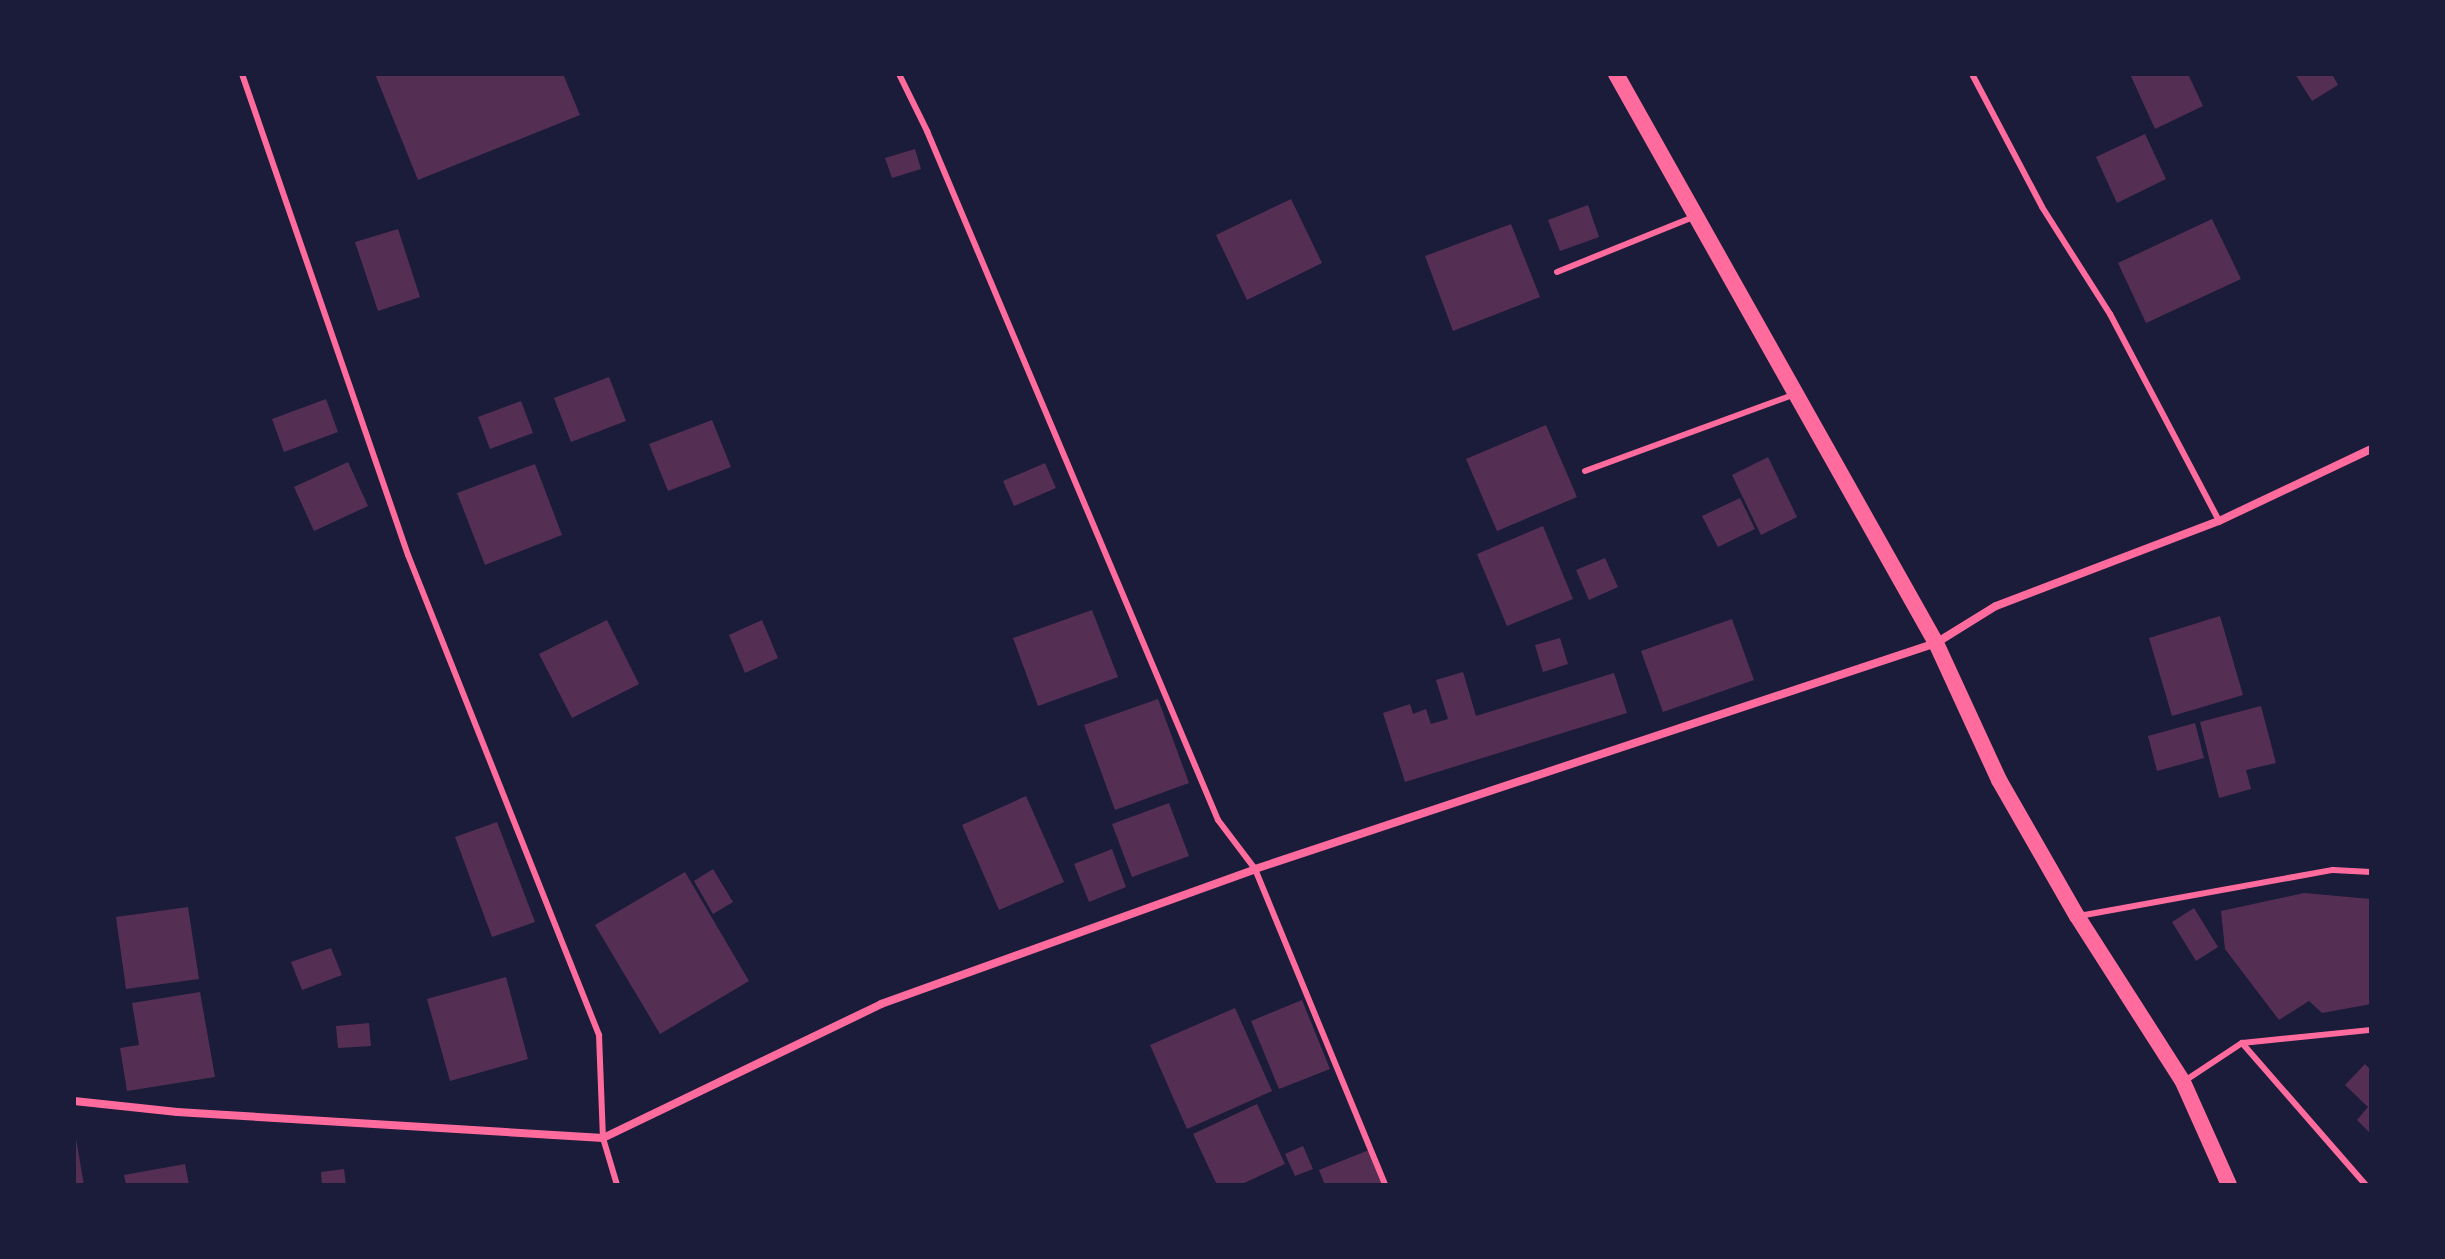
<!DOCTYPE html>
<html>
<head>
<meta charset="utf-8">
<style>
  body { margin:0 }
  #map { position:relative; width:2445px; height:1259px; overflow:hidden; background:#1b1b3a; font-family:Barlow,sans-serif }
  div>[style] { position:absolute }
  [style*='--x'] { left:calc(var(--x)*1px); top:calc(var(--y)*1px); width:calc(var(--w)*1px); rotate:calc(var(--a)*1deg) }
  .building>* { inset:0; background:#542f53 }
  .service>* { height:6px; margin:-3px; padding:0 3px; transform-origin:3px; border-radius:3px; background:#ff6b9d }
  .minor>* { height:8px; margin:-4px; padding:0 4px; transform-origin:4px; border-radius:4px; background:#ff6b9d }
  .secondary>* { height:16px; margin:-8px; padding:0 8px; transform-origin:8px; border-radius:8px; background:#ff6b9d }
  span { translate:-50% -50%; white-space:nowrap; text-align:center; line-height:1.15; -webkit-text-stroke:6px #1b1b3a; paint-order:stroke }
  .frame { position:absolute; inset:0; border:76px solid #1b1b3a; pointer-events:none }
</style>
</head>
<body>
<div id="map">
  <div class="building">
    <i style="clip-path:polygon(375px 74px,563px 74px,580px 115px,418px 180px)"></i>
    <i style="clip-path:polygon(2130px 74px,2188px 74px,2203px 106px,2155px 129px)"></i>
    <i style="clip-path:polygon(2295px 74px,2332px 74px,2338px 85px,2312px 101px)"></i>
    <i style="clip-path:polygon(2145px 134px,2166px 179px,2117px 203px,2096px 157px)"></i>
    <i style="clip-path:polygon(915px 149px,921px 169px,892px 178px,885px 158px)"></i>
    <i style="clip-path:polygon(1291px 199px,1322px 263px,1247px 300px,1216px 235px)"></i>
    <i style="clip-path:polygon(1588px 205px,1599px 237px,1560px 251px,1548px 220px)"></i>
    <i style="clip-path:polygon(2212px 219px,2241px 279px,2146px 323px,2118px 263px)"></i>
    <i style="clip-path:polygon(1511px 224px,1540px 297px,1453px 331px,1425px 256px)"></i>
    <i style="clip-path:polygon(398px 229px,420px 297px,378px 311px,355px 242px)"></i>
    <i style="clip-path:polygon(609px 377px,626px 421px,571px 442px,554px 398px)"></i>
    <i style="clip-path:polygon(326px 399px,338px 432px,284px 452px,272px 419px)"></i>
    <i style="clip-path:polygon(521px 401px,533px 433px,490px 449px,478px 417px)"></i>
    <i style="clip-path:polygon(712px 420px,731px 467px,668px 491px,649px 444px)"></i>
    <i style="clip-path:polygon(1546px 425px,1577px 497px,1497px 531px,1466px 459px)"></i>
    <i style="clip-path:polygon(1768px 457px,1797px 517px,1761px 535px,1732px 475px)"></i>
    <i style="clip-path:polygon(348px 462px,368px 506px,314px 531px,294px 487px)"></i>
    <i style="clip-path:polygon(1045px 463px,1056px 488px,1014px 506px,1003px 481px)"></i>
    <i style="clip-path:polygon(535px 464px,562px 535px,485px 565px,457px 493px)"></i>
    <i style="clip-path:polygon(1740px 498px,1755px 529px,1718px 547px,1702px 516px)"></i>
    <i style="clip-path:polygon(1543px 526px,1573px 599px,1507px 626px,1477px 554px)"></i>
    <i style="clip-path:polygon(1605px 558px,1618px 587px,1589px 600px,1576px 570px)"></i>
    <i style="clip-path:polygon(1092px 610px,1118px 677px,1038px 706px,1013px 638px)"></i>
    <i style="clip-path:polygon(2220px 616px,2243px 695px,2172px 716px,2149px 638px)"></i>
    <i style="clip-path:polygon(1732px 619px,1754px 680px,1663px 712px,1641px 651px)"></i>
    <i style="clip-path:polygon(607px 620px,639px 684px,572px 718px,539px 654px)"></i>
    <i style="clip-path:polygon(762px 620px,778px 658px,745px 673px,729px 635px)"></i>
    <i style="clip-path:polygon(1560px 638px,1568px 664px,1543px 672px,1535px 645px)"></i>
    <i style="clip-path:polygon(1463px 672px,1476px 716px,1614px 673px,1627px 713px,1405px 782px,1383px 713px,1410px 704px,1413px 714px,1426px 709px,1431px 724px,1448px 719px,1436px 680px)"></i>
    <i style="clip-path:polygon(1158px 699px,1189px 783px,1115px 810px,1084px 725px)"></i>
    <i style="clip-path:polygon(2261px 706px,2276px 763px,2246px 770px,2251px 789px,2219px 798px,2200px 722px)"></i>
    <i style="clip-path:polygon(2195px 723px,2204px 758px,2157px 771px,2148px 736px)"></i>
    <i style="clip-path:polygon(1026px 796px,1064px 882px,999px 910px,962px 825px)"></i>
    <i style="clip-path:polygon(1169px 803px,1189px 856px,1132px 877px,1112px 824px)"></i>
    <i style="clip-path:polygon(497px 822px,535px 922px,492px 937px,455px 837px)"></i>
    <i style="clip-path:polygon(1112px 849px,1126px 887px,1089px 902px,1074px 864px)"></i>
    <i style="clip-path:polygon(713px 869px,733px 902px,713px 914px,694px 881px)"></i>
    <i style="clip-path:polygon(685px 872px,749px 981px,660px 1034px,595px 925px)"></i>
    <i style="clip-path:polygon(2304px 893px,2371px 899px,2371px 1004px,2322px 1013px,2309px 1001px,2279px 1020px,2225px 949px,2221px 911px)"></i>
    <i style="clip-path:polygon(188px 907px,199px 979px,126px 989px,116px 917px)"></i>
    <i style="clip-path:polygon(2194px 908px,2218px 947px,2196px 961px,2172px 922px)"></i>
    <i style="clip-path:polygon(331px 948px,342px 975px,302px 990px,291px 962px)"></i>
    <i style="clip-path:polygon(506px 977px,528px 1059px,450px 1081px,427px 999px)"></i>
    <i style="clip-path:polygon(200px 992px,215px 1077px,127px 1091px,120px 1048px,139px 1045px,132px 1003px)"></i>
    <i style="clip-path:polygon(1302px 1000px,1330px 1069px,1279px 1089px,1251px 1021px)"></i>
    <i style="clip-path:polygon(1235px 1008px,1272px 1091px,1187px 1129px,1150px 1045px)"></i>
    <i style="clip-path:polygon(369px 1023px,371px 1046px,338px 1048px,336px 1026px)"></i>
    <i style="clip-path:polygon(2365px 1064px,2371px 1070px,2371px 1134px,2357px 1120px,2368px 1107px,2345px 1085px)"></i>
    <i style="clip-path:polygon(1257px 1104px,1285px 1164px,1240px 1185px,1217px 1185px,1193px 1134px)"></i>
    <i style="clip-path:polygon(74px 1139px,76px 1139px,84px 1185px,74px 1185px)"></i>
    <i style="clip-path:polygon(1303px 1146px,1313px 1169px,1295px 1176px,1285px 1154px)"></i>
    <i style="clip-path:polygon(1369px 1150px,1383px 1185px,1325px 1185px,1319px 1170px)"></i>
    <i style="clip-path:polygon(185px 1164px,189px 1185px,126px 1185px,124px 1175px)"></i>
    <i style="clip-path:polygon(344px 1169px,346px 1185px,322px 1185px,321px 1172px)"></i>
  </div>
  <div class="service">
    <i style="--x:242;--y:74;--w:509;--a:70.96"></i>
    <i style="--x:408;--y:555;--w:517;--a:68.3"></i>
    <i style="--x:599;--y:1035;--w:103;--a:87.8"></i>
    <i style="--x:603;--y:1138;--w:49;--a:73.4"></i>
    <i style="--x:899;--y:74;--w:64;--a:63.8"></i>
    <i style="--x:927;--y:131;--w:748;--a:67.1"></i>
    <i style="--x:1218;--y:820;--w:61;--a:52.9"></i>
    <i style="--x:1255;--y:869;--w:342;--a:67.6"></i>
    <i style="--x:1972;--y:74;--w:150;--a:62.2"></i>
    <i style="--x:2042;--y:207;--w:127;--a:57.6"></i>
    <i style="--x:2110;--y:314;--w:234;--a:62.2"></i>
    <i style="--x:1557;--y:272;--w:147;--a:-22"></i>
    <i style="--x:1585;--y:471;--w:224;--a:-20.1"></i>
    <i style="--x:2079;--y:916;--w:258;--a:-10.3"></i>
    <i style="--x:2333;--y:870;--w:38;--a:3"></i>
    <i style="--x:2242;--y:1043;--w:189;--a:48.9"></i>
    <i style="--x:2186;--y:1080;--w:67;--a:-33.5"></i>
    <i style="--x:2242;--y:1043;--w:130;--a:-5.8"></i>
  </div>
  <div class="minor">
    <i style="--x:74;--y:1101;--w:104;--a:6.1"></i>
    <i style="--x:177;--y:1112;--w:427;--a:3.5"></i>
    <i style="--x:603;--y:1138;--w:309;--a:-25.7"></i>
    <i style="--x:881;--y:1004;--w:398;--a:-19.8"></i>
    <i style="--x:1255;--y:869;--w:718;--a:-18.36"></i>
    <i style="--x:1936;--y:643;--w:70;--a:-31.7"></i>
    <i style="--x:1996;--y:606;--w:239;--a:-20.9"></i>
    <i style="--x:2219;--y:521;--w:168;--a:-25.3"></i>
  </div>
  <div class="secondary">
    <i style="--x:1616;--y:74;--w:653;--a:60.65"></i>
    <i style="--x:1936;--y:643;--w:151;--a:65.3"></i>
    <i style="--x:1999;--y:780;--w:157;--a:60.2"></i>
    <i style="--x:2077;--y:916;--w:197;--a:57.4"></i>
    <i style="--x:2183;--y:1082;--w:113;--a:65.9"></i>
  </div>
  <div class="frame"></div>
</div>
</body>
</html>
